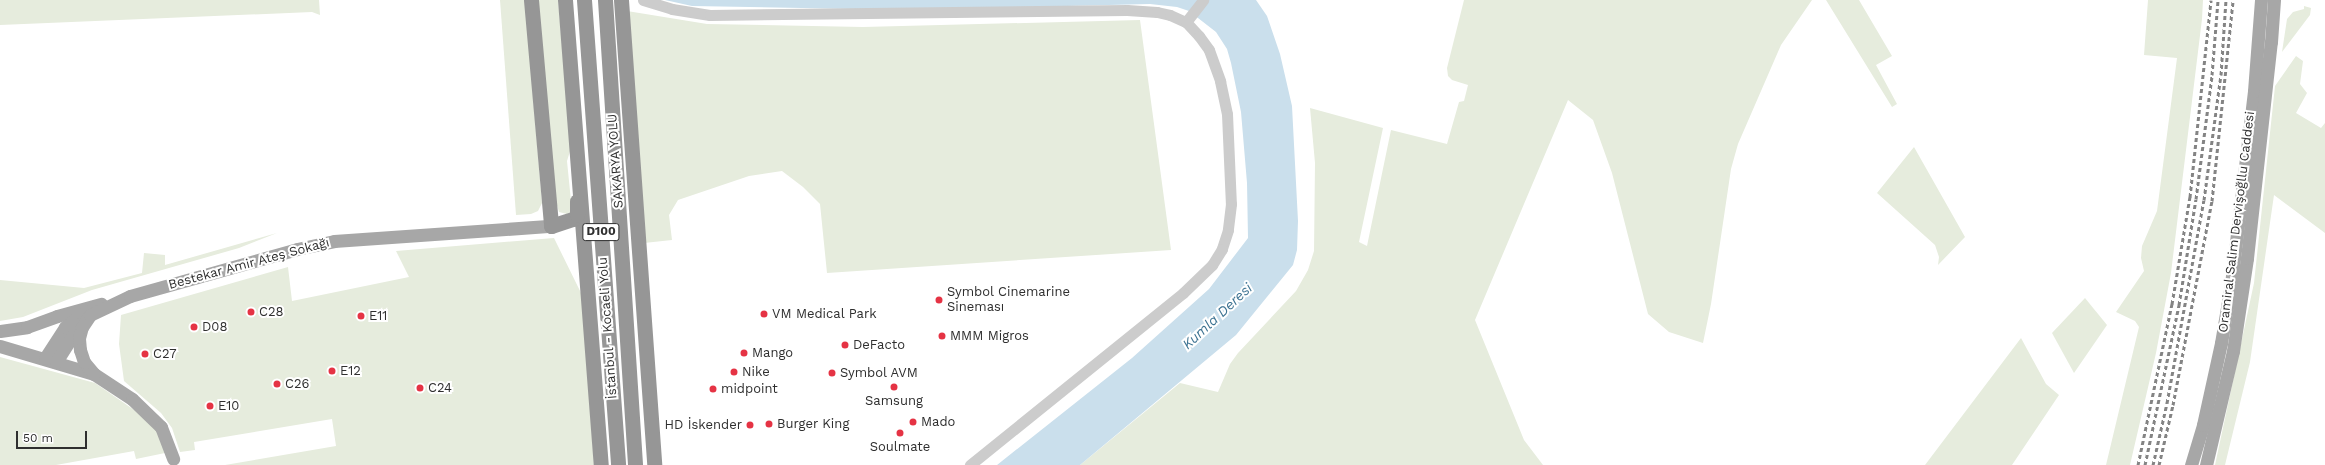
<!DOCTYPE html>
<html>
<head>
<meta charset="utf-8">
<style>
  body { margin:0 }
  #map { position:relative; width:2325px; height:465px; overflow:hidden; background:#fff; font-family:"Work Sans",sans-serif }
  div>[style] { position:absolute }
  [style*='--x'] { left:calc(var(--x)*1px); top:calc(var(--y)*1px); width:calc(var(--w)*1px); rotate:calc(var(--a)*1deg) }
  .green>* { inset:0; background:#e6ecdd }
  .water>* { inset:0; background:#cadfec }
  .minor>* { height:11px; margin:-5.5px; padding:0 5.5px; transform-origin:5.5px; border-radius:5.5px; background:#ccc }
  .major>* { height:13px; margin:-6.5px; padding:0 6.5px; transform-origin:6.5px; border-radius:6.5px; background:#a7a7a7 }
  .highway>* { height:15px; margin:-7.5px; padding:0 7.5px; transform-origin:7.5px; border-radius:7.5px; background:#969696 }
  .rail>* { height:3px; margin-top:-1.5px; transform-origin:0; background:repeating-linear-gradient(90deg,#848484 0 4px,transparent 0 7px) }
  .dots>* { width:11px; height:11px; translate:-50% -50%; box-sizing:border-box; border:2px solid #fff; border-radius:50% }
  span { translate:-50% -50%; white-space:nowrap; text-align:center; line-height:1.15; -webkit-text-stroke:4px #fff; paint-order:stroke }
  .shield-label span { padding:1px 3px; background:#fff; border:1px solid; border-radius:3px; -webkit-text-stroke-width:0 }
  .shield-label { font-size:12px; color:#2f2f2f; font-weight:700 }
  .street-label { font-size:13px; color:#2f2f2f }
  .poi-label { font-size:13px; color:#2f2f2f }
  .left { translate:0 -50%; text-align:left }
  .right { translate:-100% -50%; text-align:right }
  .water-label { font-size:14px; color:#3d7392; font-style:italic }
  .scale { position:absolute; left:16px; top:431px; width:71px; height:18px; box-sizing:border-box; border:2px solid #2f2f2f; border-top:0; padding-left:5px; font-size:12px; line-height:14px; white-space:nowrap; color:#2f2f2f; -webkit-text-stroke:3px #fff; paint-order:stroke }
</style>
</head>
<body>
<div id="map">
  <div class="green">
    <i style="clip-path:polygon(0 0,319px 0,320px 15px,312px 12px,0 25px)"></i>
    <i style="clip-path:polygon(500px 0,525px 0,542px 203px,538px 211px,531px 214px,516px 215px)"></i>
    <i style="clip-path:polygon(536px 0,558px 0,571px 148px,567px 161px,572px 211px,567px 214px,559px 212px,556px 202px)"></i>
    <i style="clip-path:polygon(1464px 0,1812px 0,1781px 45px,1738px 144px,1731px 169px,1711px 304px,1703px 343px,1669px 332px,1648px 314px,1612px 173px,1593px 120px,1568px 100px,1475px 320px,1524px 440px,1543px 465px,1080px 465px,1180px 383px,1218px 392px,1230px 364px,1238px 353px,1296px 291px,1308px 270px,1314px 251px,1315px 163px,1310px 108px,1383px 128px,1359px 242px,1367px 246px,1391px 130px,1447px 144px,1459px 102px,1464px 101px,1468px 85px,1452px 80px,1448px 76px,1447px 68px)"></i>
    <i style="clip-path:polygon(1826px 0,1859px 0,1892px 56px,1876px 65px,1897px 104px,1892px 107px)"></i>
    <i style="clip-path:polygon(2148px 0,2203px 0,2202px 19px,2171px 273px,2156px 353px,2130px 465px,2106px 465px,2139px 327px,2135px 321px,2116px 312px,2144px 271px,2141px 258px,2142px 246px,2157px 211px,2177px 58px,2144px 55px)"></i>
    <i style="clip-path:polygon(2304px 6px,2311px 8px,2310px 15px,2282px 52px,2287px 19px,2293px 12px,2304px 9px)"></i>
    <i style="clip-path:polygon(627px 11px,707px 24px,863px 27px,1140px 20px,1171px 250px,827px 273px,820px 204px,803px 187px,782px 171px,749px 176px,678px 200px,669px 215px,672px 240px,644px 243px)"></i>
    <i style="clip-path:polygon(2296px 56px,2303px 61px,2300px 84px,2307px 93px,2296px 113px,2321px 128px,2325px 123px,2325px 233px,2274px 195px,2250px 362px,2225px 465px,2215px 465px,2254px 283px,2275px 86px)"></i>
    <i style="clip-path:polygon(1914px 147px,1965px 237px,1938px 265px,1939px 257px,1935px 245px,1877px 193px)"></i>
    <i style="clip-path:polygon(277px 233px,239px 248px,92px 290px,23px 317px,0 321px,0 280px,84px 288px,142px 273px,144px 253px,165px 255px,165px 265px)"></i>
    <i style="clip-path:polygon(554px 238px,582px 295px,594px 465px,225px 465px,336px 446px,332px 419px,194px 442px,195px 450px,180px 452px,172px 428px,161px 413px,124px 381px,119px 344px,121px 315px,288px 267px,292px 301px,409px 277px,396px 251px)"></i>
    <i style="clip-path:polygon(2085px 298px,2107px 325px,2074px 373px,2052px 333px)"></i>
    <i style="clip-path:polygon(2021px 338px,2046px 384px,2059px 395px,2012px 465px,1925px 465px)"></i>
    <i style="clip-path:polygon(0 357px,95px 383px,140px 414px,157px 431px,165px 453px,136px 459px,134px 451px,56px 465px,0 465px)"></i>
  </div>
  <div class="water">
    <i style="clip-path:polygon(665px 0,1256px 0,1267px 16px,1280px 54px,1292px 106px,1298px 221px,1297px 250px,1293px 265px,1236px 335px,1080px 465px,997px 465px,1132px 358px,1209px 289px,1248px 238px,1247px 183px,1241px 112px,1231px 63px,1227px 49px,1216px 32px,1189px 11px,1177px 7px,1150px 4px,910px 10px,692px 6px)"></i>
  </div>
  <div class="minor">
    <i style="--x:643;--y:0;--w:30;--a:17"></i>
    <i style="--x:672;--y:9;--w:38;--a:9"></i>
    <i style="--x:710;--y:15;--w:417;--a:-0.7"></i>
    <i style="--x:1127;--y:10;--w:30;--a:4"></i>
    <i style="--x:1157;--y:12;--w:13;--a:13"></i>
    <i style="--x:1170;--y:15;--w:17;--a:24"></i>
    <i style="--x:1186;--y:22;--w:19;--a:47"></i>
    <i style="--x:1199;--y:36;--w:17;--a:54"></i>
    <i style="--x:1209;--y:50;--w:33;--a:70"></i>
    <i style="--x:1220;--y:81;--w:34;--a:78"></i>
    <i style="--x:1227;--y:114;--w:90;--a:87.5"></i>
    <i style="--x:1231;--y:204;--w:26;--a:97"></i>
    <i style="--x:1228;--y:230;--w:20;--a:108"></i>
    <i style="--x:1222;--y:249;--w:19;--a:122"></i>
    <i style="--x:1212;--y:265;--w:40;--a:136"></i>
    <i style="--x:1183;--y:293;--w:274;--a:141.1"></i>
    <i style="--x:1186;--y:22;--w:28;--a:-52"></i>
  </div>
  <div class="major">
    <i style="--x:0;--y:331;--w:27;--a:-8"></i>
    <i style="--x:27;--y:327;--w:32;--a:-20"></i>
    <i style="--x:57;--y:316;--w:46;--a:-15.3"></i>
    <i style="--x:0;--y:346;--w:98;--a:16.6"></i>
    <i style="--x:94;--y:374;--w:45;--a:33.3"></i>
    <i style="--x:132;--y:399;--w:40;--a:44"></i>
    <i style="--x:161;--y:427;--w:34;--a:69"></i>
    <i style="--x:45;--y:358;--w:37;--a:-57"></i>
    <i style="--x:65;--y:327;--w:26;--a:-36"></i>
    <i style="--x:56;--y:362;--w:45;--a:-57.7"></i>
    <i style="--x:94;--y:374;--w:16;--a:-130"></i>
    <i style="--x:84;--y:362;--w:13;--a:-108"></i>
    <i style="--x:80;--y:350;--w:12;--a:-95"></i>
    <i style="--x:79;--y:338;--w:11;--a:-75"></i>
    <i style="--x:82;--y:327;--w:14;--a:-56"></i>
    <i style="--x:90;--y:315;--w:44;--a:-25.4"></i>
    <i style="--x:130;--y:296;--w:173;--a:-15.7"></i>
    <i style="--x:297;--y:249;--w:38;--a:-12"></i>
    <i style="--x:334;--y:241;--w:218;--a:-4"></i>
    <i style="--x:2191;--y:465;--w:42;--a:-73.3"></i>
    <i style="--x:2203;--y:425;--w:84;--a:-77.6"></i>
    <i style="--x:2221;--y:343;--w:60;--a:-80.4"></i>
    <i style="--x:2231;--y:284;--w:194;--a:-83.2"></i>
    <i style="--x:2254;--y:91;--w:91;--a:-85.6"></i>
    <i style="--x:2206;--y:465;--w:117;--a:-76.7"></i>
    <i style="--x:2233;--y:351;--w:94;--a:-81.4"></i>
    <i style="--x:2247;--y:258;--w:217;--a:-83.7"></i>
    <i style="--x:2271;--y:42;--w:42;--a:-85.9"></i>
  </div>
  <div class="highway">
    <i style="--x:531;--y:0;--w:227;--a:84.9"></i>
    <i style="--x:565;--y:0;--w:466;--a:85.6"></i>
    <i style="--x:584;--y:0;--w:466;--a:85.8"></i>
    <i style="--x:605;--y:0;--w:466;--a:86.3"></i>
    <i style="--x:621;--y:0;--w:466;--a:85.9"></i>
    <i style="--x:551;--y:226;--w:23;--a:-18"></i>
    <i style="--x:573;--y:219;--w:6;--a:-45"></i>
    <i style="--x:577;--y:215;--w:14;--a:-90"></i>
  </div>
  <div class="rail">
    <i style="--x:2138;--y:465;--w:165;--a:-78.1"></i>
    <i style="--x:2172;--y:304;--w:109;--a:-80.5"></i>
    <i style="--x:2190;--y:197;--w:198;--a:-83.9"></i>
    <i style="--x:2145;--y:465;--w:164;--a:-78"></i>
    <i style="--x:2179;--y:305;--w:107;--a:-80.9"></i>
    <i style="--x:2196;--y:199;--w:125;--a:-82.6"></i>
    <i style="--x:2212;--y:75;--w:75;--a:-85.4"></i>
    <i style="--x:2153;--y:465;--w:64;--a:-77.3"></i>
    <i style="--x:2167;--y:403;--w:206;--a:-79.7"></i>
    <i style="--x:2204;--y:200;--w:126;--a:-82.3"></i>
    <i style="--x:2221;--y:75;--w:75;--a:-86.2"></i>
    <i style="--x:2159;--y:465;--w:62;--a:-76.9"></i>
    <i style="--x:2173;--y:405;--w:208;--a:-79.2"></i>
    <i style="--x:2212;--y:201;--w:202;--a:-84"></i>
  </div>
  <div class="dots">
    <i style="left:939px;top:300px;background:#e53344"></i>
    <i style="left:251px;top:312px;background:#e53344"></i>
    <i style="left:764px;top:314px;background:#e53344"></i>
    <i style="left:361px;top:316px;background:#e53344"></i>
    <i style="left:194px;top:327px;background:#e53344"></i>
    <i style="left:942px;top:336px;background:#e53344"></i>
    <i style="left:845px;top:345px;background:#e53344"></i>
    <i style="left:744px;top:353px;background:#e53344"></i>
    <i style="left:145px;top:354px;background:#e53344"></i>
    <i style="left:332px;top:371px;background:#e53344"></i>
    <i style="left:734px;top:372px;background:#e53344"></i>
    <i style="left:832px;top:373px;background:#e53344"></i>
    <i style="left:277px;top:384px;background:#e53344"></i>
    <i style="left:894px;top:387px;background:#e53344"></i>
    <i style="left:420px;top:388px;background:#e53344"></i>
    <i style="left:713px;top:389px;background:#e53344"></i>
    <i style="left:210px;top:406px;background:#e53344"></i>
    <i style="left:913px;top:422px;background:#e53344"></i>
    <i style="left:769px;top:424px;background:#e53344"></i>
    <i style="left:750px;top:425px;background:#e53344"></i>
    <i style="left:900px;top:433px;background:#e53344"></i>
  </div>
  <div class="shield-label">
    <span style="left:601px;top:232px">D100</span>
  </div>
  <div class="street-label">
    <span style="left:616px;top:161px;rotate:-94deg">SAKARYA YOLU</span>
    <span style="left:2237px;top:222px;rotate:-83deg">Oramiral Salim Dervişoğllu Caddesi</span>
    <span style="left:249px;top:264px;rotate:-15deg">Bestekar Amir Ateş Sokağı</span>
    <span style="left:608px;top:328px;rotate:-94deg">İstanbul - Kocaeli Yolu</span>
  </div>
  <div class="poi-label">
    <span class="left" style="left:947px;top:300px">Symbol Cinemarine<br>Sineması</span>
    <span class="left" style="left:259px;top:312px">C28</span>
    <span class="left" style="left:772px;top:314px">VM Medical Park</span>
    <span class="left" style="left:369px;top:316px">E11</span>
    <span class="left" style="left:202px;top:327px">D08</span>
    <span class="left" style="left:950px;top:336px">MMM Migros</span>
    <span class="left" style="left:853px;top:345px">DeFacto</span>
    <span class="left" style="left:752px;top:353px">Mango</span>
    <span class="left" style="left:153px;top:354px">C27</span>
    <span class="left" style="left:340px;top:371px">E12</span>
    <span class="left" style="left:742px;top:372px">Nike</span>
    <span class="left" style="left:840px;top:373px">Symbol AVM</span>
    <span class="left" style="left:285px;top:384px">C26</span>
    <span class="left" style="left:428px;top:388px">C24</span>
    <span class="left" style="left:721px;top:389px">midpoint</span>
    <span style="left:894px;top:401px">Samsung</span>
    <span class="left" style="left:218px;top:406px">E10</span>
    <span class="left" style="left:921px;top:422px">Mado</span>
    <span class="left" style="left:777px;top:424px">Burger King</span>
    <span class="right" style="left:742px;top:425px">HD İskender</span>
    <span style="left:900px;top:447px">Soulmate</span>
  </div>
  <div class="water-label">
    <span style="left:1217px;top:316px;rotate:-43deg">Kumla Deresi</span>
  </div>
  <div class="scale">50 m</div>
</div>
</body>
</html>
